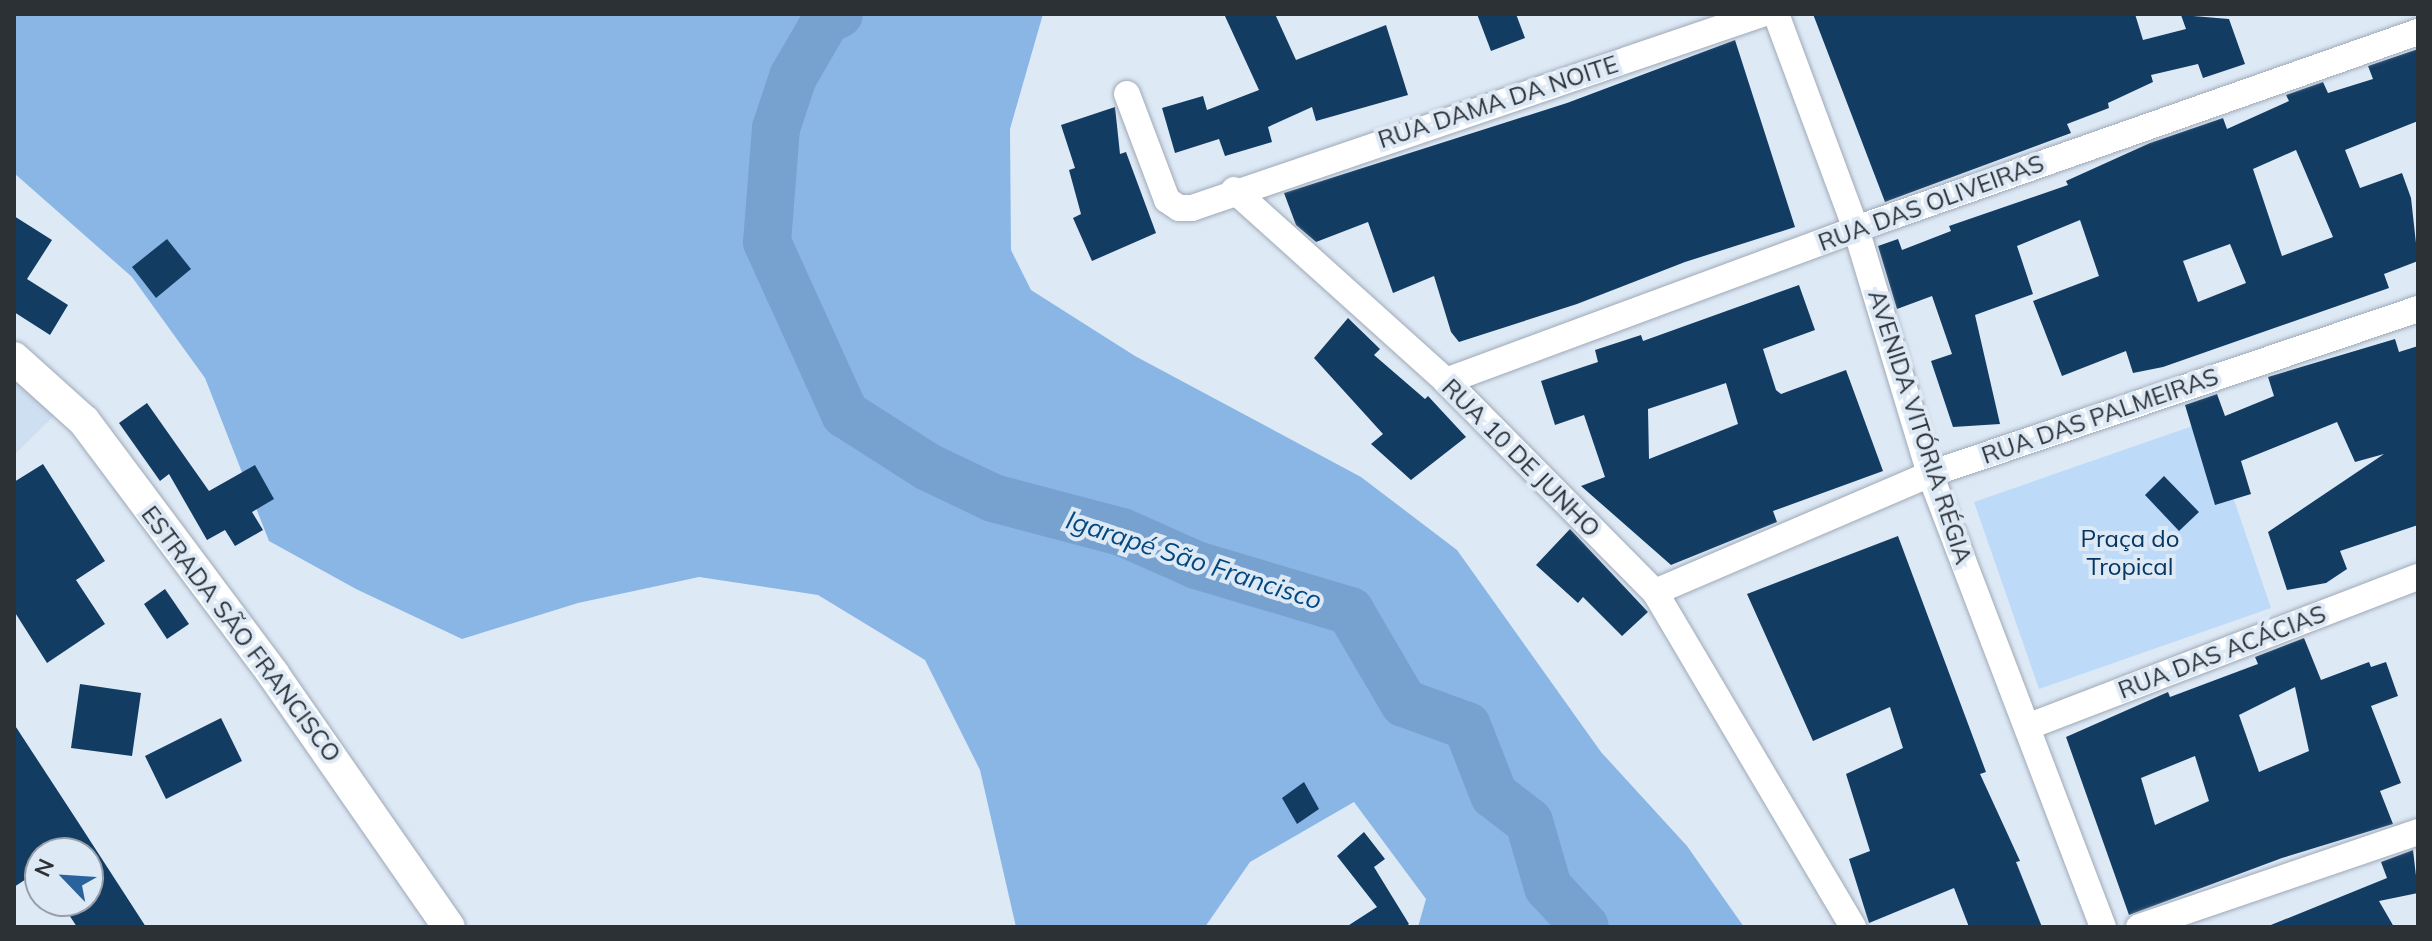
<!DOCTYPE html>
<html>
<head>
<meta charset="utf-8">
<style>
  body { margin:0 }
  #map { position:relative; width:2432px; height:941px; overflow:hidden; background:#dee9f6; font-family:Mulish,sans-serif }
  div>[style] { position:absolute }
  [style*='--x'] { left:calc(var(--x)*1px); top:calc(var(--y)*1px); width:calc(var(--w)*1px); rotate:calc(var(--a)*1deg) }
  .built>* { inset:0; background:#cedff2 }
  .green>* { inset:0; background:#bedaf9 }
  .forest>* { inset:0; background:#8ab6e5 }
  .river>* { height:48px; margin:-24px; padding:0 24px; transform-origin:24px; border-radius:24px; background:#77a2d0 }
  .building>* { inset:0; background:#133c63 }
  .roads { filter:drop-shadow(0 0 2px #9ea9b6) drop-shadow(0 0 2px #9ea9b6) }
  .minor>* { height:26px; margin:-13px; padding:0 13px; transform-origin:13px; border-radius:13px; background:#fff }
  .tertiary>* { height:32px; margin:-16px; padding:0 16px; transform-origin:16px; border-radius:16px; background:#fff }
  span { translate:-50% -50%; white-space:nowrap; text-align:center; line-height:1.15; -webkit-text-stroke:8px #dee9f6; paint-order:stroke }
  .street-label { font-size:24px; color:#2c3136 }
  .park-label { font-size:24px; color:#063762 }
  .water-label { font-size:26px; color:#034880; font-style:italic }
  .frame { position:absolute; inset:0; border:16px solid #2c3136; pointer-events:none }
  .north { position:absolute; left:24px; top:837px; width:80px; height:80px; box-sizing:border-box; background:#dee9f6; border:2px solid #979fa9; border-radius:50%; rotate:295deg; font-size:22px; font-weight:700; line-height:32px; text-align:center; color:#2c3136 }
  .north::after { content:''; display:block; margin:auto; width:28px; height:36px; background:#2a639b; clip-path:polygon(50% 0,100% 100%,50% 72%,0 100%) }
</style>
</head>
<body>
<div id="map">
  <div class="built">
    <i style="clip-path:polygon(14px 363px,58px 412px,14px 455px)"></i>
  </div>
  <div class="green">
    <i style="clip-path:polygon(2207px 421px,2271px 608px,2039px 689px,1974px 502px)"></i>
  </div>
  <div class="forest">
    <i style="clip-path:polygon(14px 14px,1043px 14px,1010px 129px,1011px 250px,1031px 290px,1135px 356px,1361px 477px,1457px 550px,1601px 752px,1687px 846px,1744px 927px,1418px 927px,1426px 899px,1354px 802px,1250px 862px,1205px 927px,1016px 927px,980px 770px,925px 660px,818px 595px,699px 577px,578px 603px,462px 639px,356px 589px,269px 541px,205px 378px,132px 277px,14px 173px)"></i>
  </div>
  <div class="river">
    <i style="--x:839;--y:14;--w:14;--a:155"></i>
    <i style="--x:826;--y:20;--w:66;--a:120.1"></i>
    <i style="--x:793;--y:77;--w:54;--a:108.4"></i>
    <i style="--x:776;--y:128;--w:114;--a:94.5"></i>
    <i style="--x:767;--y:242;--w:189;--a:65.6"></i>
    <i style="--x:845;--y:414;--w:98;--a:32.6"></i>
    <i style="--x:928;--y:467;--w:72;--a:25.5"></i>
    <i style="--x:993;--y:498;--w:133;--a:14.8"></i>
    <i style="--x:1122;--y:532;--w:81;--a:24"></i>
    <i style="--x:1196;--y:565;--w:161;--a:16.6"></i>
    <i style="--x:1350;--y:611;--w:107;--a:59.6"></i>
    <i style="--x:1404;--y:703;--w:67;--a:20.1"></i>
    <i style="--x:1467;--y:726;--w:74;--a:68.6"></i>
    <i style="--x:1494;--y:795;--w:44;--a:37.6"></i>
    <i style="--x:1529;--y:822;--w:68;--a:73.7"></i>
    <i style="--x:1548;--y:887;--w:54;--a:47.2"></i>
  </div>
  <div class="building">
    <i style="clip-path:polygon(1224px 14px,1275px 14px,1296px 60px,1386px 25px,1408px 95px,1316px 121px,1312px 107px,1268px 127px,1272px 142px,1225px 156px,1219px 139px,1175px 153px,1162px 108px,1203px 96px,1207px 110px,1259px 90px)"></i>
    <i style="clip-path:polygon(1477px 14px,1516px 14px,1525px 38px,1491px 51px)"></i>
    <i style="clip-path:polygon(1813px 14px,2135px 14px,2143px 40px,2186px 29px,2181px 15px,2229px 19px,2245px 64px,2203px 78px,2198px 64px,2151px 75px,2153px 82px,2108px 103px,2109px 108px,2067px 124px,2071px 133px,1885px 202px)"></i>
    <i style="clip-path:polygon(1735px 40px,1795px 227px,1685px 262px,1577px 304px,1459px 342px,1451px 332px,1434px 276px,1393px 293px,1368px 222px,1316px 242px,1296px 225px,1284px 193px,1567px 103px)"></i>
    <i style="clip-path:polygon(evenodd,2418px 49px,2418px 121px,2345px 150px,2360px 188px,2402px 173px,2411px 198px,2418px 261px,2384px 274px,2389px 288px,2163px 367px,2133px 373px,2126px 351px,2062px 376px,2033px 301px,2099px 276px,2080px 220px,2017px 246px,2033px 294px,1975px 315px,2000px 424px,1953px 427px,1931px 361px,1952px 354px,1932px 296px,1897px 309px,1878px 246px,1898px 239px,1902px 250px,1951px 231px,1949px 226px,2068px 185px,2066px 181px,2150px 143px,2223px 118px,2227px 129px,2289px 101px,2286px 95px,2323px 82px,2328px 93px,2373px 79px,2368px 66px,2418px 49px,2296px 150px,2333px 237px,2282px 256px,2253px 169px,2296px 150px,2418px 49px,2230px 244px,2246px 283px,2198px 302px,2183px 261px,2230px 244px)"></i>
    <i style="clip-path:polygon(1115px 107px,1120px 154px,1126px 152px,1156px 233px,1092px 261px,1073px 218px,1081px 214px,1069px 170px,1075px 168px,1061px 125px)"></i>
    <i style="clip-path:polygon(14px 216px,52px 240px,27px 279px,68px 305px,50px 335px,14px 312px)"></i>
    <i style="clip-path:polygon(167px 239px,191px 269px,156px 298px,132px 267px)"></i>
    <i style="clip-path:polygon(evenodd,1799px 285px,1815px 330px,1763px 349px,1776px 390px,1781px 394px,1846px 370px,1883px 471px,1773px 511px,1777px 522px,1671px 565px,1581px 486px,1605px 477px,1584px 415px,1555px 425px,1541px 381px,1598px 362px,1595px 350px,1641px 335px,1643px 341px,1799px 285px,1726px 383px,1738px 424px,1649px 459px,1648px 409px,1726px 383px)"></i>
    <i style="clip-path:polygon(1348px 318px,1380px 349px,1374px 355px,1425px 399px,1428px 396px,1466px 437px,1411px 480px,1371px 444px,1383px 434px,1314px 358px)"></i>
    <i style="clip-path:polygon(2395px 339px,2399px 352px,2418px 346px,2418px 525px,2340px 551px,2347px 569px,2326px 583px,2287px 590px,2268px 532px,2384px 454px,2355px 462px,2337px 422px,2241px 461px,2251px 494px,2215px 505px,2185px 405px,2217px 394px,2225px 416px,2274px 396px,2268px 377px)"></i>
    <i style="clip-path:polygon(147px 403px,209px 491px,255px 465px,274px 499px,252px 512px,263px 530px,235px 546px,225px 530px,207px 540px,169px 474px,160px 481px,119px 423px)"></i>
    <i style="clip-path:polygon(43px 464px,105px 561px,76px 580px,105px 624px,47px 663px,14px 611px,14px 482px)"></i>
    <i style="clip-path:polygon(2164px 476px,2199px 512px,2179px 531px,2145px 495px)"></i>
    <i style="clip-path:polygon(1570px 529px,1648px 612px,1622px 636px,1583px 597px,1578px 603px,1536px 565px)"></i>
    <i style="clip-path:polygon(1898px 536px,1986px 772px,1980px 774px,2020px 861px,2016px 862px,2042px 927px,1969px 927px,1954px 888px,1869px 923px,1849px 859px,1870px 851px,1846px 774px,1903px 748px,1890px 707px,1813px 741px,1747px 594px)"></i>
    <i style="clip-path:polygon(165px 589px,189px 624px,167px 639px,144px 604px)"></i>
    <i style="clip-path:polygon(evenodd,2304px 638px,2321px 680px,2369px 662px,2371px 667px,2386px 662px,2398px 696px,2371px 706px,2401px 783px,2380px 791px,2393px 824px,2282px 858px,2129px 915px,2066px 737px,2168px 692px,2170px 697px,2258px 664px,2255px 657px,2304px 638px,2295px 687px,2309px 751px,2259px 772px,2239px 715px,2295px 687px,2304px 638px,2195px 756px,2209px 801px,2155px 825px,2141px 778px,2195px 756px)"></i>
    <i style="clip-path:polygon(80px 684px,141px 693px,132px 756px,71px 748px)"></i>
    <i style="clip-path:polygon(221px 718px,242px 761px,166px 799px,145px 756px)"></i>
    <i style="clip-path:polygon(14px 724px,78px 822px,146px 927px,77px 927px,60px 901px,88px 901px,88px 853px,40px 853px,40px 870px,14px 887px)"></i>
    <i style="clip-path:polygon(1304px 782px,1319px 809px,1297px 824px,1282px 798px)"></i>
    <i style="clip-path:polygon(1364px 832px,1385px 859px,1374px 867px,1409px 924px,1405px 927px,1346px 927px,1377px 907px,1337px 856px)"></i>
    <i style="clip-path:polygon(2413px 850px,2418px 893px,2379px 901px,2394px 927px,2266px 927px,2387px 878px,2381px 862px)"></i>
  </div>
  <div class="roads">
    <div class="minor">
      <i style="--x:1776;--y:14;--w:229;--a:69.6"></i>
      <i style="--x:1856;--y:229;--w:256;--a:73.2"></i>
      <i style="--x:1930;--y:474;--w:485;--a:69.1"></i>
      <i style="--x:1127;--y:94;--w:113;--a:69.3"></i>
      <i style="--x:1167;--y:200;--w:14;--a:34"></i>
      <i style="--x:1179;--y:208;--w:13;--a:0"></i>
      <i style="--x:1192;--y:208;--w:602;--a:-18.8"></i>
      <i style="--x:1234;--y:190;--w:285;--a:42"></i>
      <i style="--x:1446;--y:381;--w:297;--a:45.3"></i>
      <i style="--x:1655;--y:592;--w:389;--a:59.4"></i>
      <i style="--x:1446;--y:381;--w:437;--a:-20.3"></i>
      <i style="--x:1856;--y:229;--w:596;--a:-19.32"></i>
      <i style="--x:1655;--y:592;--w:299;--a:-23.2"></i>
      <i style="--x:1930;--y:474;--w:515;--a:-18.68"></i>
      <i style="--x:2027;--y:727;--w:419;--a:-21"></i>
      <i style="--x:2139;--y:927;--w:295;--a:-18.8"></i>
    </div>
    <div class="tertiary">
      <i style="--x:14;--y:358;--w:94;--a:42"></i>
      <i style="--x:84;--y:421;--w:316;--a:53.2"></i>
      <i style="--x:273;--y:674;--w:308;--a:55.2"></i>
    </div>
  </div>
  <div class="street-label">
    <span style="left:1498px;top:102px;rotate:-18deg">RUA DAMA DA NOITE</span>
    <span style="left:1931px;top:203px;rotate:-20deg">RUA DAS OLIVEIRAS</span>
    <span style="left:2100px;top:416px;rotate:-19deg">RUA DAS PALMEIRAS</span>
    <span style="left:1920px;top:427px;rotate:72deg">AVENIDA VITÓRIA RÉGIA</span>
    <span style="left:1521px;top:458px;rotate:45deg">RUA 10 DE JUNHO</span>
    <span style="left:241px;top:634px;rotate:53deg">ESTRADA SÃO FRANCISCO</span>
    <span style="left:2222px;top:652px;rotate:-21deg">RUA DAS ACÁCIAS</span>
  </div>
  <div class="park-label">
    <span style="left:2130px;top:553px">Praça do<br>Tropical</span>
  </div>
  <div class="water-label">
    <span style="left:1194px;top:560px;rotate:18deg">Igarapé São Francisco</span>
  </div>
  <div class="frame"></div>
  <div class="north">N</div>
</div>
</body>
</html>
